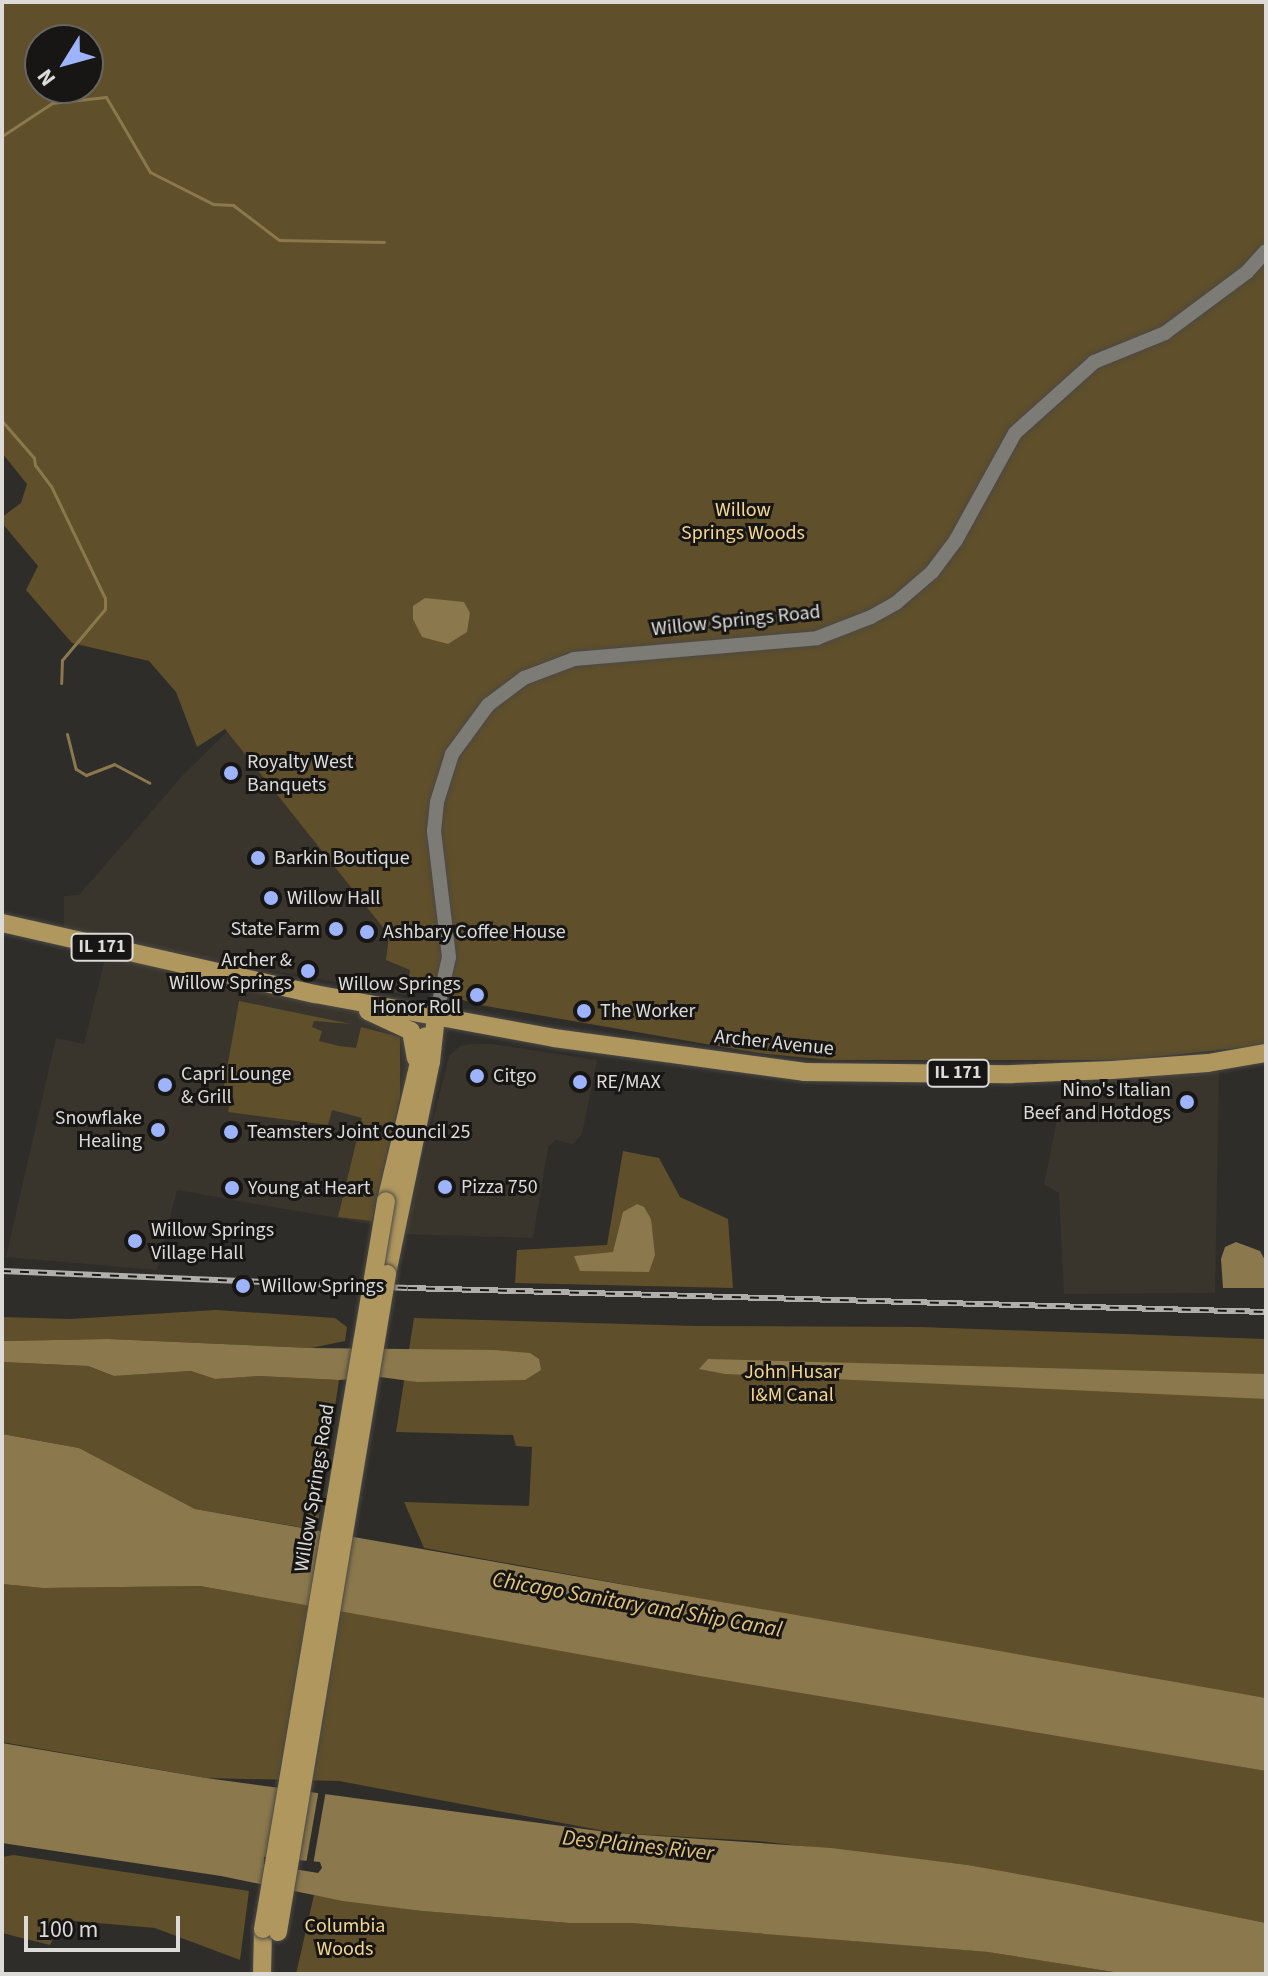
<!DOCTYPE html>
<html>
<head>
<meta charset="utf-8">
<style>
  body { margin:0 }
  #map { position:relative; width:1268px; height:1976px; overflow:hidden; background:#2f2d29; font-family:"Source Sans 3",sans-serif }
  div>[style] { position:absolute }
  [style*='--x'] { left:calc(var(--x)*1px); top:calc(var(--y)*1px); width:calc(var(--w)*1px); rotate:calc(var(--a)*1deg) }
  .built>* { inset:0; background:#3a352c }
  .green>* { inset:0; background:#5f4f2b }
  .water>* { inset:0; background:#8b784c }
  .pier>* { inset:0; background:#2f2d29 }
  .stream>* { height:3px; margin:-1.5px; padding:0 1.5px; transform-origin:1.5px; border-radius:1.5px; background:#8b784c }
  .roads { filter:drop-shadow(0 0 2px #4b4945) drop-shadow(0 0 2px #4b4945) }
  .minor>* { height:14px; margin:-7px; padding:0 7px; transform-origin:7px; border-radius:7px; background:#7d7b75 }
  .major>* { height:18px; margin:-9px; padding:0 9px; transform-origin:9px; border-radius:9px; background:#af975e }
  .rail>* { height:6px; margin-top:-3px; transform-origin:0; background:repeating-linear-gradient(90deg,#171614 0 9px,#b0afac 0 18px); box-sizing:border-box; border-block:2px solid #b0afac }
  .bridges { filter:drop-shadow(0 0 2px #4b4945) drop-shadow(0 0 2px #4b4945) }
  .major-bridge>* { height:18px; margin:-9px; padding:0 9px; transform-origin:9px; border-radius:9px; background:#af975e }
  .dots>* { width:22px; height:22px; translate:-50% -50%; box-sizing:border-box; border:4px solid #171614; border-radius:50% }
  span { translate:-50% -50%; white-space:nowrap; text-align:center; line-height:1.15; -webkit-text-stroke:6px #171614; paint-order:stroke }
  .shield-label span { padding:2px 6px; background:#171614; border:2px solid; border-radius:6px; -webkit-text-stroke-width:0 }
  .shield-label { font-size:18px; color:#dcdbd8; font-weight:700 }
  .park-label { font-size:20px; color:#f6d690 }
  .street-label { font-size:20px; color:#dcdbd8 }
  .poi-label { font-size:20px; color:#dcdbd8 }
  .left { translate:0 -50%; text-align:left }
  .right { translate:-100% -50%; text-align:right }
  .water-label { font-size:22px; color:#e4c47f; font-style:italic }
  .frame { position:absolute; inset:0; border:4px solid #dcdbd8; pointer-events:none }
  .north { position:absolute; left:24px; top:24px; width:80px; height:80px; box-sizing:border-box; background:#171614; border:2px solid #666562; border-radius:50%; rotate:233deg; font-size:22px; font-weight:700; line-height:32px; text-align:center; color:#dcdbd8 }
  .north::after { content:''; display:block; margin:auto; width:28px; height:36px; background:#9db4fd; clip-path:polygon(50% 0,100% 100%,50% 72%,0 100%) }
  .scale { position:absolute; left:24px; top:1916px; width:156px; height:36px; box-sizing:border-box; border:4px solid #dcdbd8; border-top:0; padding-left:10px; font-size:24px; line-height:28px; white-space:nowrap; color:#dcdbd8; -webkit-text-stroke:6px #171614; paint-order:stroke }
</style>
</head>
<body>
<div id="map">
  <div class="built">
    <i style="clip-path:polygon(230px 729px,390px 926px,410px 970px,406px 995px,64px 932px,64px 896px,79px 895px,184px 774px)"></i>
    <i style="clip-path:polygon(107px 951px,430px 1019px,416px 1050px,376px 1225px,177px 1190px,157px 1270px,6px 1257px,56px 1038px,84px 1044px)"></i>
    <i style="clip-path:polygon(471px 1044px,492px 1044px,597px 1060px,582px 1134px,573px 1144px,556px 1140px,548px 1147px,533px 1238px,405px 1234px,449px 1056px,460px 1046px)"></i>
    <i style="clip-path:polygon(1219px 1072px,1215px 1293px,1064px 1294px,1059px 1193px,1044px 1184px,1065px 1081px)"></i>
  </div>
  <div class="green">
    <i style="clip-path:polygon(evenodd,2px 2px,1266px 2px,1266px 1045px,1125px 1060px,829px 1060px,758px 1053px,480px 1005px,408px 984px,410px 970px,386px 960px,389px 935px,225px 729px,197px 747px,176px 692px,149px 661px,72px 643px,26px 590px,38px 566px,2px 523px,2px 517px,21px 503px,27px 484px,2px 453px,2px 2px,40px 40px,88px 40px,88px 88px,40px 88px,40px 40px)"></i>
    <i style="clip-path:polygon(239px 1001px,351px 1024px,314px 1021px,312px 1027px,322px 1031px,319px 1041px,339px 1046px,356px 1048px,361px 1027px,400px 1037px,400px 1098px,372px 1221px,338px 1217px,362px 1118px,332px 1110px,328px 1125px,228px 1112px,232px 1093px,223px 1091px)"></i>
    <i style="clip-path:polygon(623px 1151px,659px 1158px,680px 1197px,728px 1219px,733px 1288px,515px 1283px,517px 1250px,607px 1245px)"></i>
    <i style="clip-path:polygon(216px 1310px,335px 1318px,347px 1327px,345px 1341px,311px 1348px,108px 1339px,2px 1341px,2px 1317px,70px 1319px)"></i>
    <i style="clip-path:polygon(414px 1318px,698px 1326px,920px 1327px,1266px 1339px,1266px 1698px,1088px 1669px,424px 1548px,404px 1502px,529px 1506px,532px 1447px,516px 1446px,513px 1435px,396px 1432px)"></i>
    <i style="clip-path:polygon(2px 1362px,88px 1366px,114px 1376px,191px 1371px,215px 1379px,258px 1376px,339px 1380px,317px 1530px,195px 1509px,79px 1448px,2px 1434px)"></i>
    <i style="clip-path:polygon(2px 1584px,43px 1588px,200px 1586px,1266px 1771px,1266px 1923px,968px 1865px,757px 1841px,615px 1833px,339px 1781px,206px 1778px,2px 1742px)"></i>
    <i style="clip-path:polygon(14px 1855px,249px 1891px,240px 1960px,155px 1928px,63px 1920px,50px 1945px,2px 1933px,2px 1857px)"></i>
    <i style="clip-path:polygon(314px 1895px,422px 1911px,569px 1923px,631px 1923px,989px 1952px,1126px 1974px,296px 1974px)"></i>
  </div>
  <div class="water">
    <i style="clip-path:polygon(425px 598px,464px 602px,470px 613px,467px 632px,448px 644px,422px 637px,413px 619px,413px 606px)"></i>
    <i style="clip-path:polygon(637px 1204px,644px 1207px,651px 1219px,655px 1255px,649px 1272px,580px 1271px,574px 1256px,613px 1252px,623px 1212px)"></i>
    <i style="clip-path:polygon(1236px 1242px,1260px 1251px,1266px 1262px,1266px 1288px,1223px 1288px,1221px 1259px,1225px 1247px)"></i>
    <i style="clip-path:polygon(108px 1339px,311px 1348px,494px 1350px,530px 1353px,539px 1359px,541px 1370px,525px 1380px,417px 1382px,380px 1377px,339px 1380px,258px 1376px,215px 1379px,191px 1371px,114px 1376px,88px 1366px,2px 1362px,2px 1341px)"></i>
    <i style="clip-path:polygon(708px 1359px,1266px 1374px,1266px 1399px,725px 1374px,699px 1369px)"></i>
    <i style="clip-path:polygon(2px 1434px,79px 1448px,195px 1509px,1266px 1698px,1266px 1771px,700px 1676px,200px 1586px,43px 1588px,2px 1584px)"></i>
    <i style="clip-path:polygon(evenodd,2px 1743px,206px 1778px,614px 1833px,831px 1848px,968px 1865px,1073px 1884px,1266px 1923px,1266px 1974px,1126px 1974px,988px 1952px,631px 1923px,569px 1923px,422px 1911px,343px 1901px,221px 1876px,2px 1843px,2px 1743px,264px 1857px,320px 1862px,322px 1868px,318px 1873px,264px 1864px,264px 1857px)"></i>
  </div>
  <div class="pier">
    <i style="clip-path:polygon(319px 1789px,326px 1790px,313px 1865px,306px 1864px)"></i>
  </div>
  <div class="stream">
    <i style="--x:2;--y:136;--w:60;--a:-33.4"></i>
    <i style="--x:52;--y:103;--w:54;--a:-6.3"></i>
    <i style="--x:106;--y:97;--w:87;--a:59.6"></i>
    <i style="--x:150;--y:172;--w:71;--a:26.9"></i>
    <i style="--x:213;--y:204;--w:20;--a:3"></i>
    <i style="--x:233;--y:205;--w:58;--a:37.3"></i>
    <i style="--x:279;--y:240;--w:105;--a:1.1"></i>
    <i style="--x:2;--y:421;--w:49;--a:49.1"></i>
    <i style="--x:34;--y:458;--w:7;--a:82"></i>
    <i style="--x:35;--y:465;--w:26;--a:53"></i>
    <i style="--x:51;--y:486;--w:124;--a:64.3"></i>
    <i style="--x:105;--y:598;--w:11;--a:90"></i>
    <i style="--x:105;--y:609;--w:67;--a:130.1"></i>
    <i style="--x:62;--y:660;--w:23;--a:92"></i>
    <i style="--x:67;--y:734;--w:36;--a:76"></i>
    <i style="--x:76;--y:769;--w:12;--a:31"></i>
    <i style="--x:86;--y:775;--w:30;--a:-21"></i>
    <i style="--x:114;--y:764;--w:40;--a:28"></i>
  </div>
  <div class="roads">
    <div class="minor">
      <i style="--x:436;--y:1016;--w:60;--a:-77.6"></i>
      <i style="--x:449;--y:957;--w:127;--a:-96.8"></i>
      <i style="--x:434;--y:831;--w:29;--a:-84"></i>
      <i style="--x:437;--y:802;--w:50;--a:-72.6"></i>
      <i style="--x:452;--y:754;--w:61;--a:-53.7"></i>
      <i style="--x:488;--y:705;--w:45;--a:-36.9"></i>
      <i style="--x:524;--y:678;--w:53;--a:-20.8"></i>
      <i style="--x:574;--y:659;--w:244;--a:-4.9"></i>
      <i style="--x:817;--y:638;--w:58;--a:-21.3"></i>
      <i style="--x:871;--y:617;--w:29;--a:-29"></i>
      <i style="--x:896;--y:603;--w:48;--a:-40.7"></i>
      <i style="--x:932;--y:572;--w:40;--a:-53"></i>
      <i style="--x:956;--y:540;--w:122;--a:-61.1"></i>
      <i style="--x:1015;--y:433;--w:106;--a:-41.9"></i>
      <i style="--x:1094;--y:362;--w:77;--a:-22.2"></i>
      <i style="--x:1165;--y:333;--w:102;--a:-36.6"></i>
      <i style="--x:1247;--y:272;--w:28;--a:-48"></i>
    </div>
    <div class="major">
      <i style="--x:2;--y:923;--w:321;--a:12.8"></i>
      <i style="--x:315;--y:994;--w:243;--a:10.4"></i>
      <i style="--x:554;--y:1038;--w:252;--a:7.7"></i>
      <i style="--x:804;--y:1072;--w:208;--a:0.6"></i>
      <i style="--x:1012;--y:1074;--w:100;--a:-2.3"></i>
      <i style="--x:1112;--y:1070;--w:96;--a:-4.2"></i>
      <i style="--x:1208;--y:1063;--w:59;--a:-9.8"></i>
      <i style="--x:368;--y:1011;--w:47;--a:24.9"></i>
      <i style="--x:411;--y:1031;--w:27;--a:80"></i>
      <i style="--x:386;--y:1201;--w:169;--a:-76.6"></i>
      <i style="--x:387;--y:1274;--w:217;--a:-78.3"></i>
      <i style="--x:431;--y:1062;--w:46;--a:-83.8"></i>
      <i style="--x:262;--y:1974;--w:45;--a:-88.7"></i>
    </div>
  </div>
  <div class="rail">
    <i style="--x:2;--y:1271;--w:406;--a:2.4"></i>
    <i style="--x:408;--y:1288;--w:858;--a:1.6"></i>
  </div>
  <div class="bridges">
    <div class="major-bridge">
      <i style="--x:263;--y:1929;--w:738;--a:-80.41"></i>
      <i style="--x:278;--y:1932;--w:667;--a:-80.59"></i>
    </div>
  </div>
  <div class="dots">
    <i style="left:231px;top:773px;background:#9db4fd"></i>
    <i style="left:258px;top:858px;background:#9db4fd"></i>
    <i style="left:271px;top:898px;background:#9db4fd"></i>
    <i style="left:336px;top:929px;background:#9db4fd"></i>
    <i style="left:367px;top:932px;background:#9db4fd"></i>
    <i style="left:308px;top:971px;background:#9db4fd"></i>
    <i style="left:477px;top:995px;background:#9db4fd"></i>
    <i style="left:584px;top:1011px;background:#9db4fd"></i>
    <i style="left:477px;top:1076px;background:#9db4fd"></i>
    <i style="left:580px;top:1082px;background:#9db4fd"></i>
    <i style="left:165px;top:1085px;background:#9db4fd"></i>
    <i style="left:1187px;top:1102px;background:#9db4fd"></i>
    <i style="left:158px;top:1130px;background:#9db4fd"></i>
    <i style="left:231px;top:1132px;background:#9db4fd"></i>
    <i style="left:445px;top:1187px;background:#9db4fd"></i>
    <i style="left:232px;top:1188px;background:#9db4fd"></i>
    <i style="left:135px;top:1241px;background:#9db4fd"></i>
    <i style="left:243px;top:1286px;background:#9db4fd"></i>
  </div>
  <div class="shield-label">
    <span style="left:102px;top:947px">IL 171</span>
    <span style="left:958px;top:1073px">IL 171</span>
  </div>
  <div class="park-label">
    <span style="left:743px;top:522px">Willow<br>Springs Woods</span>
    <span style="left:792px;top:1384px">John Husar<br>I&amp;M Canal</span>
    <span style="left:345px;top:1938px">Columbia<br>Woods</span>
  </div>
  <div class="street-label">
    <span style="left:736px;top:621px;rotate:-6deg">Willow Springs Road</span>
    <span style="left:774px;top:1043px;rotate:6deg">Archer Avenue</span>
    <span style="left:315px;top:1488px;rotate:-81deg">Willow Springs Road</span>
  </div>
  <div class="poi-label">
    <span class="left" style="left:247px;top:774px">Royalty West<br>Banquets</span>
    <span class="left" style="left:274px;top:858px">Barkin Boutique</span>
    <span class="left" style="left:287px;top:898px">Willow Hall</span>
    <span class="right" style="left:320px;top:929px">State Farm</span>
    <span class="left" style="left:383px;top:932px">Ashbary Coffee House</span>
    <span class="right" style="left:292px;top:972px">Archer &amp;<br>Willow Springs</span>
    <span class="right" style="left:461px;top:996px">Willow Springs<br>Honor Roll</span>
    <span class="left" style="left:600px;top:1011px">The Worker</span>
    <span class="left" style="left:181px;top:1086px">Capri Lounge<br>&amp; Grill</span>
    <span class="left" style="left:493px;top:1076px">Citgo</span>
    <span class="left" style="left:596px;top:1082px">RE/MAX</span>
    <span class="right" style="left:1171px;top:1102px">Nino's Italian<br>Beef and Hotdogs</span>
    <span class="right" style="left:142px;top:1130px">Snowflake<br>Healing</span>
    <span class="left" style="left:247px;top:1132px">Teamsters Joint Council 25</span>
    <span class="left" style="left:461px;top:1187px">Pizza 750</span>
    <span class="left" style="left:248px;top:1188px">Young at Heart</span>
    <span class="left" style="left:151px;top:1242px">Willow Springs<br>Village Hall</span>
    <span class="left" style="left:261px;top:1286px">Willow Springs</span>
  </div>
  <div class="water-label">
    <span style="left:637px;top:1605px;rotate:10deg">Chicago Sanitary and Ship Canal</span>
    <span style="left:638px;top:1846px;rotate:6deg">Des Plaines River</span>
  </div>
  <div class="frame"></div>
  <div class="north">N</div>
  <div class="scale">100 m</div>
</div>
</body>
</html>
